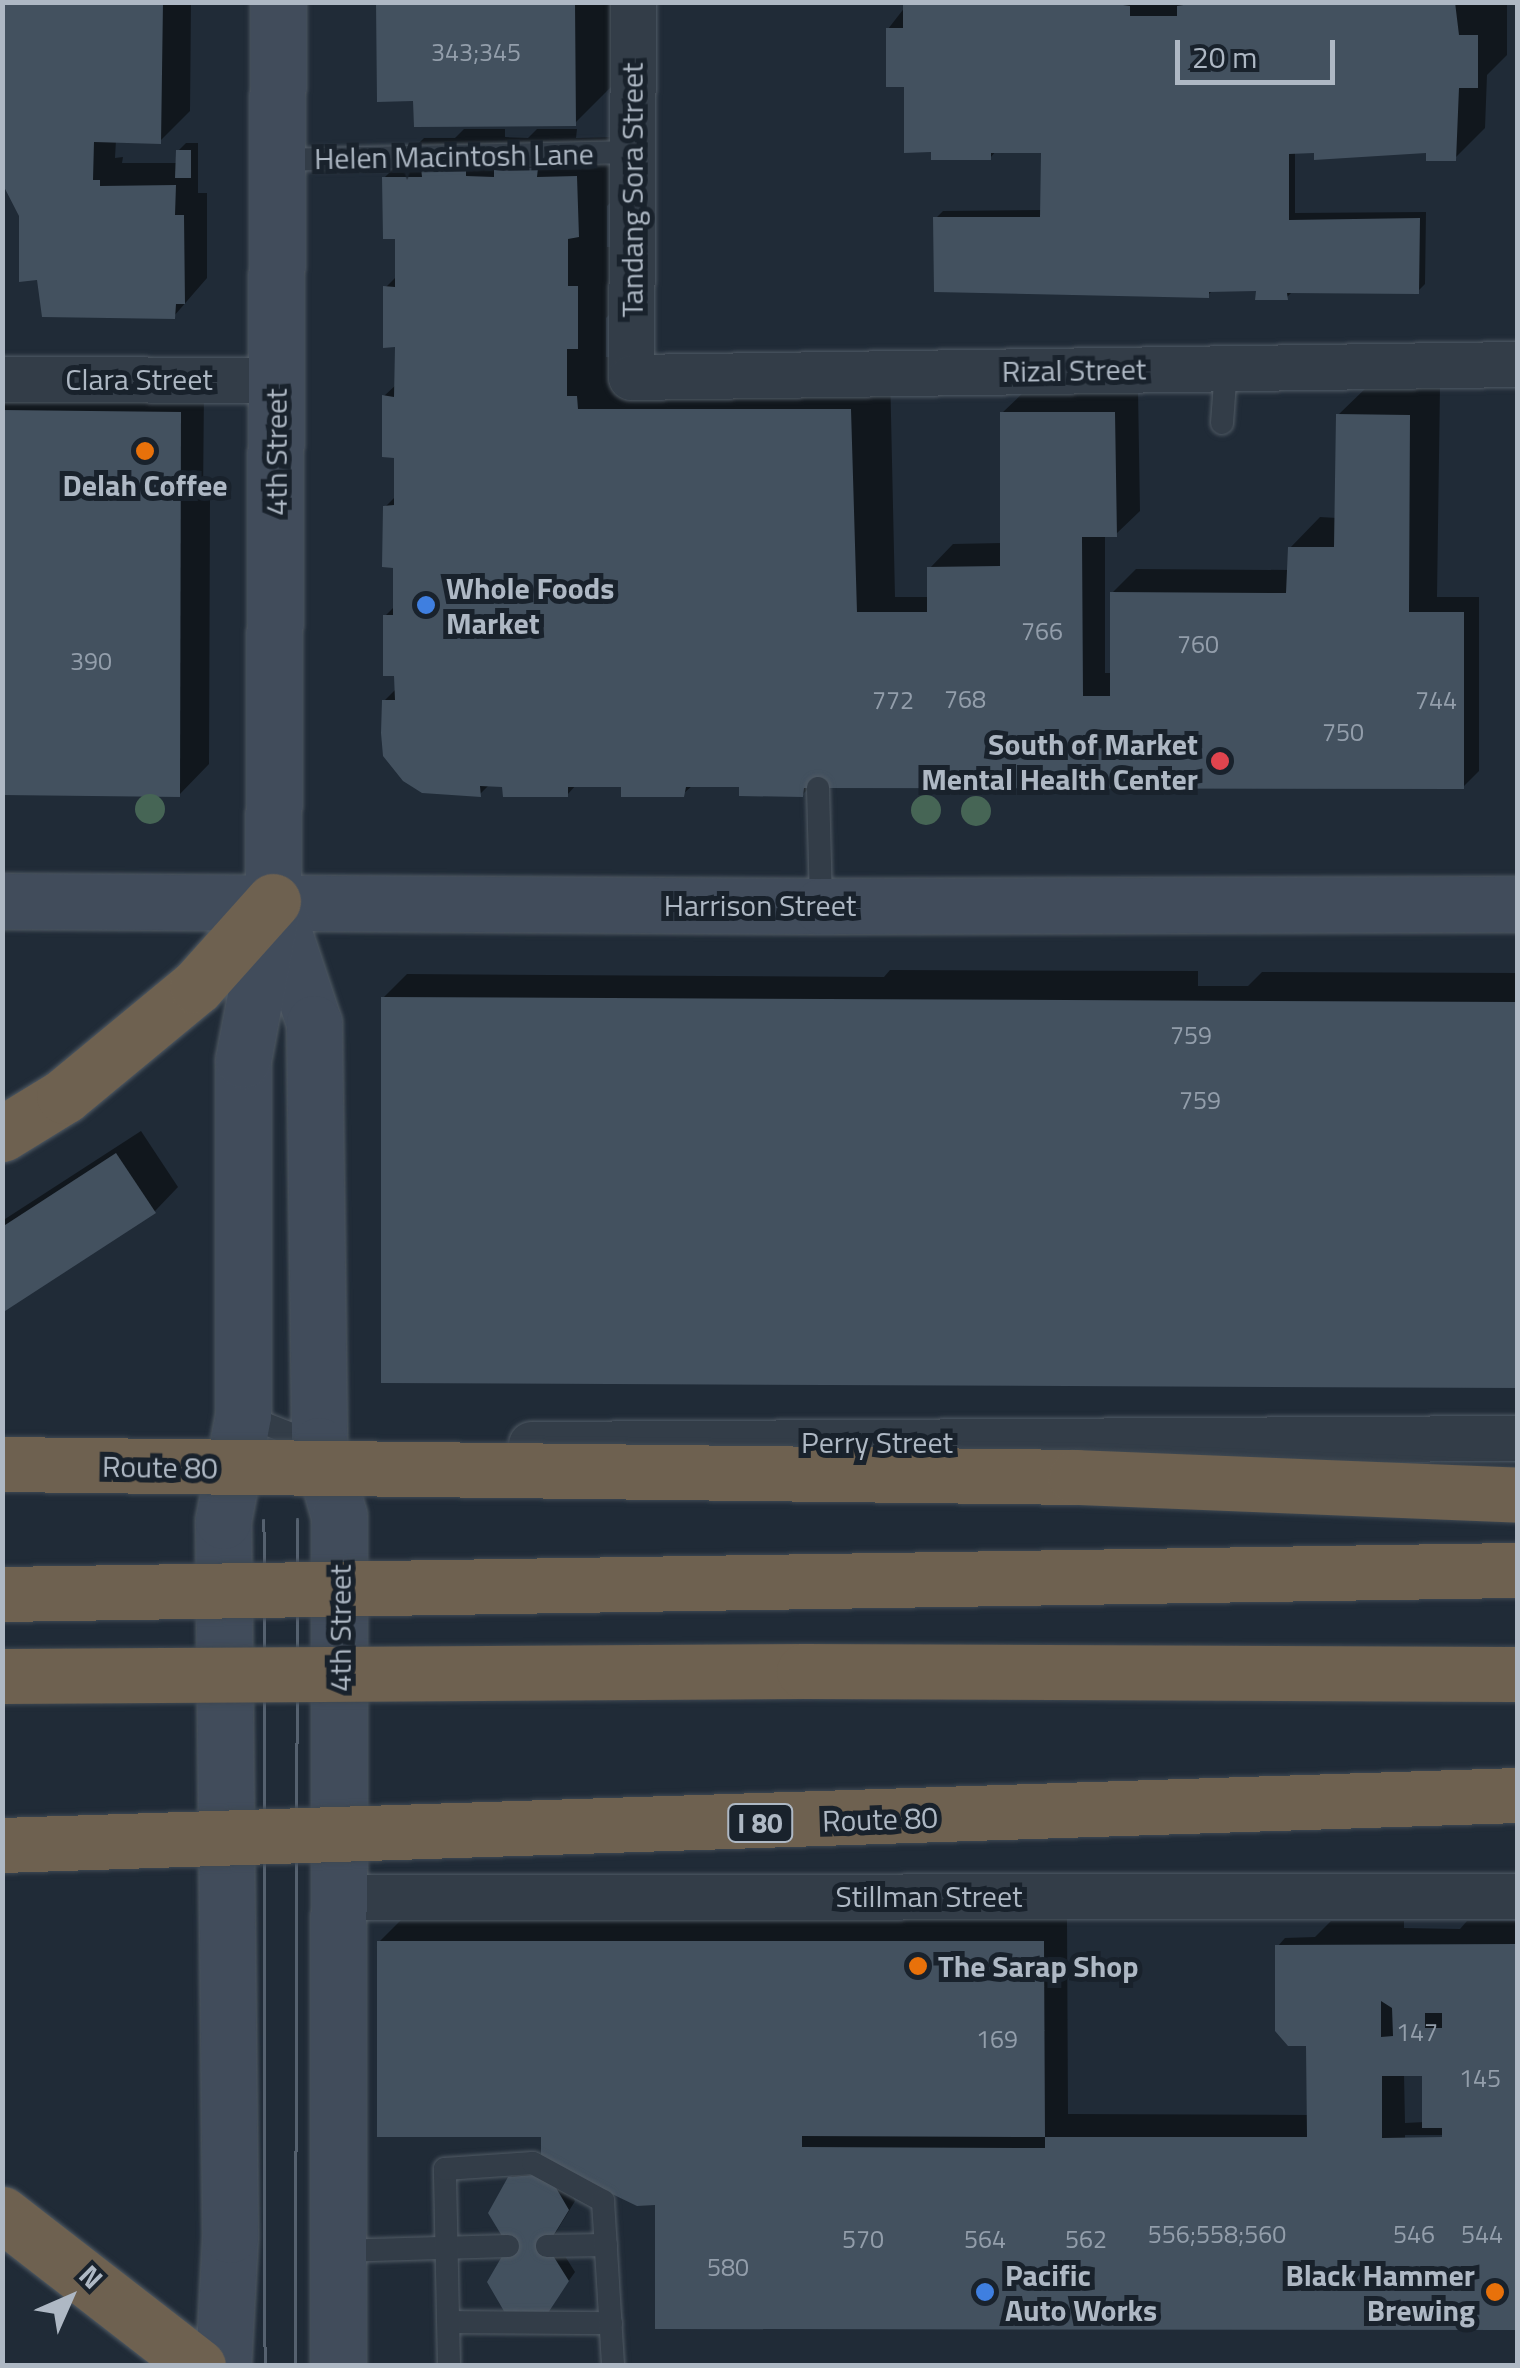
<!DOCTYPE html>
<html>
<head>
<meta charset="utf-8">
<style>
  body { margin:0 }
  #map { position:relative; width:1520px; height:2368px; overflow:hidden; background:#202b37; font-family:"Titillium Web",sans-serif }
  div>[style] { position:absolute }
  [style*='--x'] { left:calc(var(--x)*1px); top:calc(var(--y)*1px); width:calc(var(--w)*1px); rotate:calc(var(--a)*1deg) }
  .shadow>* { inset:0; background:#0007 }
  .building>* { inset:0; background:#43515f }
  .roads { filter:drop-shadow(0 0 2px #515b65) drop-shadow(0 0 2px #515b65) }
  .service>* { height:22px; margin:-11px; padding:0 11px; transform-origin:11px; border-radius:11px; background:#333d48 }
  .minor>* { height:45px; margin:-22.5px; padding:0 22.5px; transform-origin:22.5px; border-radius:22.5px; background:#333d48 }
  .secondary>* { height:55px; margin:-27.5px; padding:0 27.5px; transform-origin:27.5px; border-radius:27.5px; background:#414c5b }
  .motorway>* { height:55px; margin:-27.5px; padding:0 27.5px; transform-origin:27.5px; border-radius:27.5px; background:#6e6150 }
  .tram>* { height:2.5px; margin:-1.25px; padding:0 1.25px; transform-origin:1.25px; border-radius:1.25px; background:#55616f }
  .bridges { filter:drop-shadow(0 0 2px #3e4852) drop-shadow(0 0 2px #3e4852) }
  .motorway-bridge>* { height:55px; margin:-27.5px; padding:0 27.5px; transform-origin:27.5px; border-radius:27.5px; background:#6e6150 }
  .trees>* { width:30px; height:30px; margin:-15px; border-radius:50%; background:#466555 }
  .dots>* { width:28px; height:28px; translate:-50% -50%; box-sizing:border-box; border:5px solid #19222c; border-radius:50% }
  span { translate:-50% -50%; white-space:nowrap; text-align:center; line-height:1.15; -webkit-text-stroke:10px #19222c; paint-order:stroke }
  .number-label { font-size:25px; color:#939eab }
  .number-label span { -webkit-text-stroke-width:0 }
  .shield-label span { padding:2px 8px; background:#19222c; border:2px solid; border-radius:8px; -webkit-text-stroke-width:0 }
  .shield-label { font-size:28px; color:#aeb8c4; font-weight:700 }
  .street-label { font-size:30px; color:#aeb8c4 }
  .poi-label { font-size:30px; color:#aeb8c4; font-weight:700 }
  .left { translate:0 -50%; text-align:left }
  .right { translate:-100% -50%; text-align:right }
  .frame { position:absolute; inset:0; border:5px solid #aeb8c4; pointer-events:none }
  .north { position:absolute; left:20px; top:2248px; width:100px; height:100px; -webkit-text-stroke:8px #19222c; paint-order:stroke; rotate:45deg; font-size:28px; font-weight:700; line-height:40px; text-align:center; color:#aeb8c4 }
  .north::after { content:''; display:block; margin:auto; width:35px; height:45px; background:#aeb8c4; clip-path:polygon(50% 0,100% 100%,50% 72%,0 100%) }
  .scale { position:absolute; left:1175px; top:40px; width:160px; height:45px; box-sizing:border-box; border:5px solid #aeb8c4; border-top:0; padding-left:12px; font-size:30px; line-height:35px; white-space:nowrap; color:#aeb8c4; -webkit-text-stroke:8px #19222c; paint-order:stroke }
</style>
</head>
<body>
<div id="map">
  <div class="shadow">
    <i style="clip-path:polygon(2px 2px,191px 2px,190px 111px,160px 141px,116px 140px,115px 158px,123px 157px,122px 163px,178px 163px,178px 151px,186px 143px,198px 143px,198px 193px,207px 193px,207px 278px,174px 316px,39px 280px)"></i>
    <i style="clip-path:polygon(379px 2px,614px 2px,615px 83px,575px 123px,416px 99px)"></i>
    <i style="clip-path:polygon(909px 2px,1488px 2px,1507px 5px,1507px 55px,1487px 75px,1485px 128px,1455px 158px,1428px 151px,1295px 150px,1295px 213px,1426px 212px,1425px 284px,1418px 291px,1293px 291px,1287px 297px,1258px 289px,1214px 289px,1208px 295px,936px 218px,943px 211px,1043px 210px,1043px 150px,997px 150px,990px 158px,906px 84px,888px 29px)"></i>
    <i style="clip-path:polygon(464px 129px,505px 129px,505px 137px,528px 138px,537px 129px,577px 129px,576px 138px,617px 137px,618px 195px,607px 206px,607px 247px,617px 247px,617px 307px,606px 318px,606px 357px,890px 370px,895px 597px,930px 597px,930px 568px,953px 544px,1002px 543px,1002px 413px,1026px 390px,1138px 389px,1140px 511px,1116px 534px,1105px 534px,1105px 673px,1112px 673px,1112px 593px,1136px 569px,1290px 570px,1290px 548px,1320px 517px,1337px 518px,1338px 415px,1369px 385px,1440px 386px,1437px 597px,1479px 597px,1479px 771px,1463px 787px,812px 785px,802px 795px,741px 785px,693px 785px,683px 794px,623px 784px,577px 784px,567px 795px,490px 784px,480px 794px,384px 701px,397px 688px,385px 616px,395px 606px,396px 565px,385px 507px,397px 495px,397px 456px,384px 396px,397px 384px,397px 345px,386px 287px,398px 275px,398px 237px,384px 178px,424px 138px,455px 138px)"></i>
    <i style="clip-path:polygon(204px 389px,203px 498px,210px 498px,209px 764px,179px 795px,2px 793px,2px 399px)"></i>
    <i style="clip-path:polygon(890px 970px,1198px 971px,1198px 986px,1248px 986px,1262px 972px,1518px 973px,1518px 1386px,383px 998px,407px 974px,884px 977px)"></i>
    <i style="clip-path:polygon(141px 1131px,178px 1187px,155px 1211px,2px 1310px,2px 1221px)"></i>
    <i style="clip-path:polygon(evenodd,409px 1912px,1067px 1919px,1068px 2114px,1309px 2115px,1308px 2043px,1278px 1946px,1285px 1938px,1315px 1937px,1331px 1921px,1404px 1921px,1404px 1928px,1460px 1929px,1467px 1921px,1518px 1921px,1518px 2328px,544px 2134px,379px 1942px,409px 1912px,1404px 2074px,1425px 2074px,1425px 2122px,1405px 2123px,1404px 2074px,409px 1912px,1405px 2135px,1459px 2135px,1459px 2140px,1405px 2140px,1405px 2135px)"></i>
    <i style="clip-path:polygon(555px 2168px,575px 2201px,553px 2237px,575px 2272px,545px 2314px,510px 2246px,510px 2178px,518px 2170px)"></i>
  </div>
  <div class="building">
    <i style="clip-path:polygon(2px 2px,163px 2px,161px 144px,94px 142px,93px 180px,100px 180px,100px 186px,176px 185px,175px 215px,184px 215px,185px 304px,176px 304px,175px 319px,42px 317px,37px 280px,19px 282px,19px 216px,2px 183px)"></i>
    <i style="clip-path:polygon(376px 2px,575px 2px,576px 126px,414px 127px,413px 101px,377px 102px)"></i>
    <i style="clip-path:polygon(932px 2px,1102px 2px,1130px 6px,1130px 16px,1177px 16px,1177px 6px,1203px 2px,1455px 2px,1459px 35px,1478px 35px,1478px 88px,1459px 88px,1456px 161px,1426px 161px,1426px 153px,1314px 160px,1314px 153px,1289px 154px,1289px 220px,1420px 218px,1419px 294px,1287px 293px,1288px 300px,1255px 300px,1256px 291px,1209px 292px,1209px 298px,934px 292px,933px 217px,1040px 217px,1041px 153px,991px 153px,991px 160px,931px 160px,931px 152px,904px 153px,904px 87px,886px 87px,886px 28px,903px 28px,903px 5px)"></i>
    <i style="clip-path:polygon(176px 150px,191px 150px,191px 178px,175px 178px)"></i>
    <i style="clip-path:polygon(421px 168px,466px 168px,466px 176px,494px 177px,494px 168px,538px 168px,537px 177px,577px 176px,579px 237px,568px 239px,568px 286px,578px 286px,578px 349px,567px 349px,567px 396px,577px 396px,578px 409px,851px 409px,857px 612px,927px 612px,927px 567px,1000px 566px,1000px 412px,1115px 412px,1117px 537px,1082px 537px,1083px 696px,1110px 696px,1110px 592px,1286px 593px,1288px 547px,1334px 547px,1336px 414px,1410px 415px,1409px 612px,1464px 612px,1464px 789px,804px 788px,803px 797px,739px 796px,739px 787px,686px 787px,684px 797px,621px 797px,621px 787px,568px 787px,568px 797px,503px 797px,502px 787px,480px 786px,481px 797px,422px 793px,403px 781px,383px 756px,381px 733px,382px 700px,395px 700px,394px 676px,383px 676px,383px 615px,393px 615px,393px 568px,382px 567px,383px 506px,394px 505px,394px 458px,382px 457px,382px 395px,394px 397px,395px 347px,383px 348px,383px 286px,395px 287px,395px 239px,383px 239px,382px 177px,422px 177px)"></i>
    <i style="clip-path:polygon(2px 410px,181px 412px,180px 797px,2px 795px)"></i>
    <i style="clip-path:polygon(381px 997px,1518px 1002px,1518px 1388px,381px 1383px)"></i>
    <i style="clip-path:polygon(116px 1153px,156px 1213px,2px 1313px,2px 1227px)"></i>
    <i style="clip-path:polygon(evenodd,377px 1941px,1044px 1941px,1045px 2137px,802px 2136px,802px 2147px,1045px 2148px,1045px 2137px,1307px 2137px,1306px 2046px,1288px 2046px,1275px 2031px,1275px 1945px,1518px 1944px,1518px 2330px,655px 2329px,655px 2205px,637px 2206px,541px 2160px,541px 2137px,377px 2137px,377px 1941px,1381px 2001px,1392px 2008px,1393px 2036px,1381px 2037px,1381px 2001px,377px 1941px,1425px 2013px,1442px 2013px,1442px 2028px,1425px 2028px,1425px 2013px,377px 1941px,1382px 2076px,1422px 2076px,1422px 2128px,1442px 2128px,1442px 2137px,1382px 2138px,1382px 2076px)"></i>
    <i style="clip-path:polygon(548px 2174px,569px 2210px,547px 2246px,569px 2281px,546px 2316px,508px 2318px,487px 2282px,508px 2246px,488px 2213px,508px 2177px)"></i>
  </div>
  <div class="roads">
    <div class="service">
      <i style="--x:277;--y:160;--w:355;--a:-1.3"></i>
      <i style="--x:1222;--y:423;--w:55;--a:-85.8"></i>
      <i style="--x:818;--y:788;--w:118;--a:88.5"></i>
      <i style="--x:243;--y:1415;--w:82;--a:21.5"></i>
      <i style="--x:547;--y:2246;--w:59;--a:-1"></i>
      <i style="--x:338;--y:2251;--w:170;--a:-1.7"></i>
      <i style="--x:449;--y:2322;--w:162;--a:0.4"></i>
      <i style="--x:449;--y:2366;--w:197;--a:-91.2"></i>
      <i style="--x:445;--y:2169;--w:88;--a:-3.9"></i>
      <i style="--x:533;--y:2163;--w:80;--a:28.5"></i>
      <i style="--x:603;--y:2201;--w:165;--a:86.5"></i>
    </div>
    <div class="minor">
      <i style="--x:633;--y:2;--w:375;--a:90.3"></i>
      <i style="--x:631;--y:377;--w:887;--a:-0.84"></i>
      <i style="--x:2;--y:379;--w:274;--a:0.2"></i>
      <i style="--x:531;--y:1444;--w:987;--a:-0.35"></i>
      <i style="--x:341;--y:1897;--w:1177;--a:-0.05"></i>
    </div>
    <div class="secondary">
      <i style="--x:2;--y:901;--w:819;--a:0.35"></i>
      <i style="--x:821;--y:906;--w:697;--a:-0.16"></i>
      <i style="--x:274;--y:903;--w:126;--a:71.6"></i>
      <i style="--x:314;--y:1023;--w:422;--a:89.3"></i>
      <i style="--x:319;--y:1445;--w:74;--a:74.3"></i>
      <i style="--x:339;--y:1516;--w:850;--a:90.07"></i>
      <i style="--x:223;--y:2366;--w:131;--a:-86.9"></i>
      <i style="--x:230;--y:2235;--w:714;--a:-90.56"></i>
      <i style="--x:223;--y:1521;--w:108;--a:-79.3"></i>
      <i style="--x:243;--y:1415;--w:355;--a:-90"></i>
      <i style="--x:243;--y:1060;--w:162;--a:-79.3"></i>
      <i style="--x:273;--y:901;--w:899;--a:-89.68"></i>
    </div>
    <div class="motorway">
      <i style="--x:2;--y:1134;--w:73;--a:-31.5"></i>
      <i style="--x:64;--y:1096;--w:173;--a:-39.6"></i>
      <i style="--x:197;--y:986;--w:114;--a:-48.2"></i>
      <i style="--x:2;--y:2214;--w:248;--a:37.8"></i>
    </div>
  </div>
  <div class="tram">
    <i style="--x:264;--y:1520;--w:846;--a:89.93"></i>
    <i style="--x:295;--y:2366;--w:846;--a:-89.86"></i>
  </div>
  <div class="bridges">
    <div class="motorway-bridge">
      <i style="--x:2;--y:1464;--w:1074;--a:0.69"></i>
      <i style="--x:1076;--y:1477;--w:442;--a:2.3"></i>
      <i style="--x:2;--y:1594;--w:1516;--a:-0.91"></i>
      <i style="--x:2;--y:1676;--w:802;--a:-0.36"></i>
      <i style="--x:804;--y:1671;--w:714;--a:0.24"></i>
      <i style="--x:2;--y:1845;--w:1517;--a:-1.89"></i>
    </div>
  </div>
  <div class="trees">
    <i style="left:150px;top:809px"></i>
    <i style="left:926px;top:810px"></i>
    <i style="left:976px;top:811px"></i>
  </div>
  <div class="dots">
    <i style="left:145px;top:451px;background:#e8710a"></i>
    <i style="left:426px;top:605px;background:#3f7fe0"></i>
    <i style="left:1220px;top:761px;background:#e0444e"></i>
    <i style="left:918px;top:1966px;background:#e8710a"></i>
    <i style="left:985px;top:2292px;background:#3f7fe0"></i>
    <i style="left:1495px;top:2292px;background:#e8710a"></i>
  </div>
  <div class="number-label">
    <span style="left:476px;top:52px">343;345</span>
    <span style="left:1042px;top:631px">766</span>
    <span style="left:1198px;top:644px">760</span>
    <span style="left:91px;top:661px">390</span>
    <span style="left:965px;top:699px">768</span>
    <span style="left:893px;top:700px">772</span>
    <span style="left:1436px;top:700px">744</span>
    <span style="left:1343px;top:732px">750</span>
    <span style="left:1191px;top:1035px">759</span>
    <span style="left:1200px;top:1100px">759</span>
    <span style="left:1417px;top:2032px">147</span>
    <span style="left:997px;top:2039px">169</span>
    <span style="left:1480px;top:2078px">145</span>
    <span style="left:1217px;top:2234px">556;558;560</span>
    <span style="left:1414px;top:2234px">546</span>
    <span style="left:1482px;top:2234px">544</span>
    <span style="left:863px;top:2239px">570</span>
    <span style="left:985px;top:2239px">564</span>
    <span style="left:1086px;top:2239px">562</span>
    <span style="left:728px;top:2267px">580</span>
  </div>
  <div class="shield-label">
    <span style="left:760px;top:1823px">I 80</span>
  </div>
  <div class="street-label">
    <span style="left:454px;top:156px;rotate:-1deg">Helen Macintosh Lane</span>
    <span style="left:632px;top:190px;rotate:-90deg">Tandang Sora Street</span>
    <span style="left:1074px;top:370px;rotate:-1deg">Rizal Street</span>
    <span style="left:139px;top:379px">Clara Street</span>
    <span style="left:276px;top:452px;rotate:-90deg">4th Street</span>
    <span style="left:760px;top:905px">Harrison Street</span>
    <span style="left:877px;top:1442px">Perry Street</span>
    <span style="left:160px;top:1467px;rotate:1deg">Route 80</span>
    <span style="left:340px;top:1628px;rotate:-90deg">4th Street</span>
    <span style="left:880px;top:1819px;rotate:-2deg">Route 80</span>
    <span style="left:929px;top:1896px">Stillman Street</span>
  </div>
  <div class="poi-label">
    <span style="left:145px;top:485px">Delah Coffee</span>
    <span class="left" style="left:446px;top:605px">Whole Foods<br>Market</span>
    <span class="right" style="left:1198px;top:761px">South of Market<br>Mental Health Center</span>
    <span class="left" style="left:938px;top:1966px">The Sarap Shop</span>
    <span class="left" style="left:1005px;top:2292px">Pacific<br>Auto Works</span>
    <span class="right" style="left:1475px;top:2292px">Black Hammer<br>Brewing</span>
  </div>
  <div class="frame"></div>
  <div class="north">N</div>
  <div class="scale">20 m</div>
</div>
</body>
</html>
